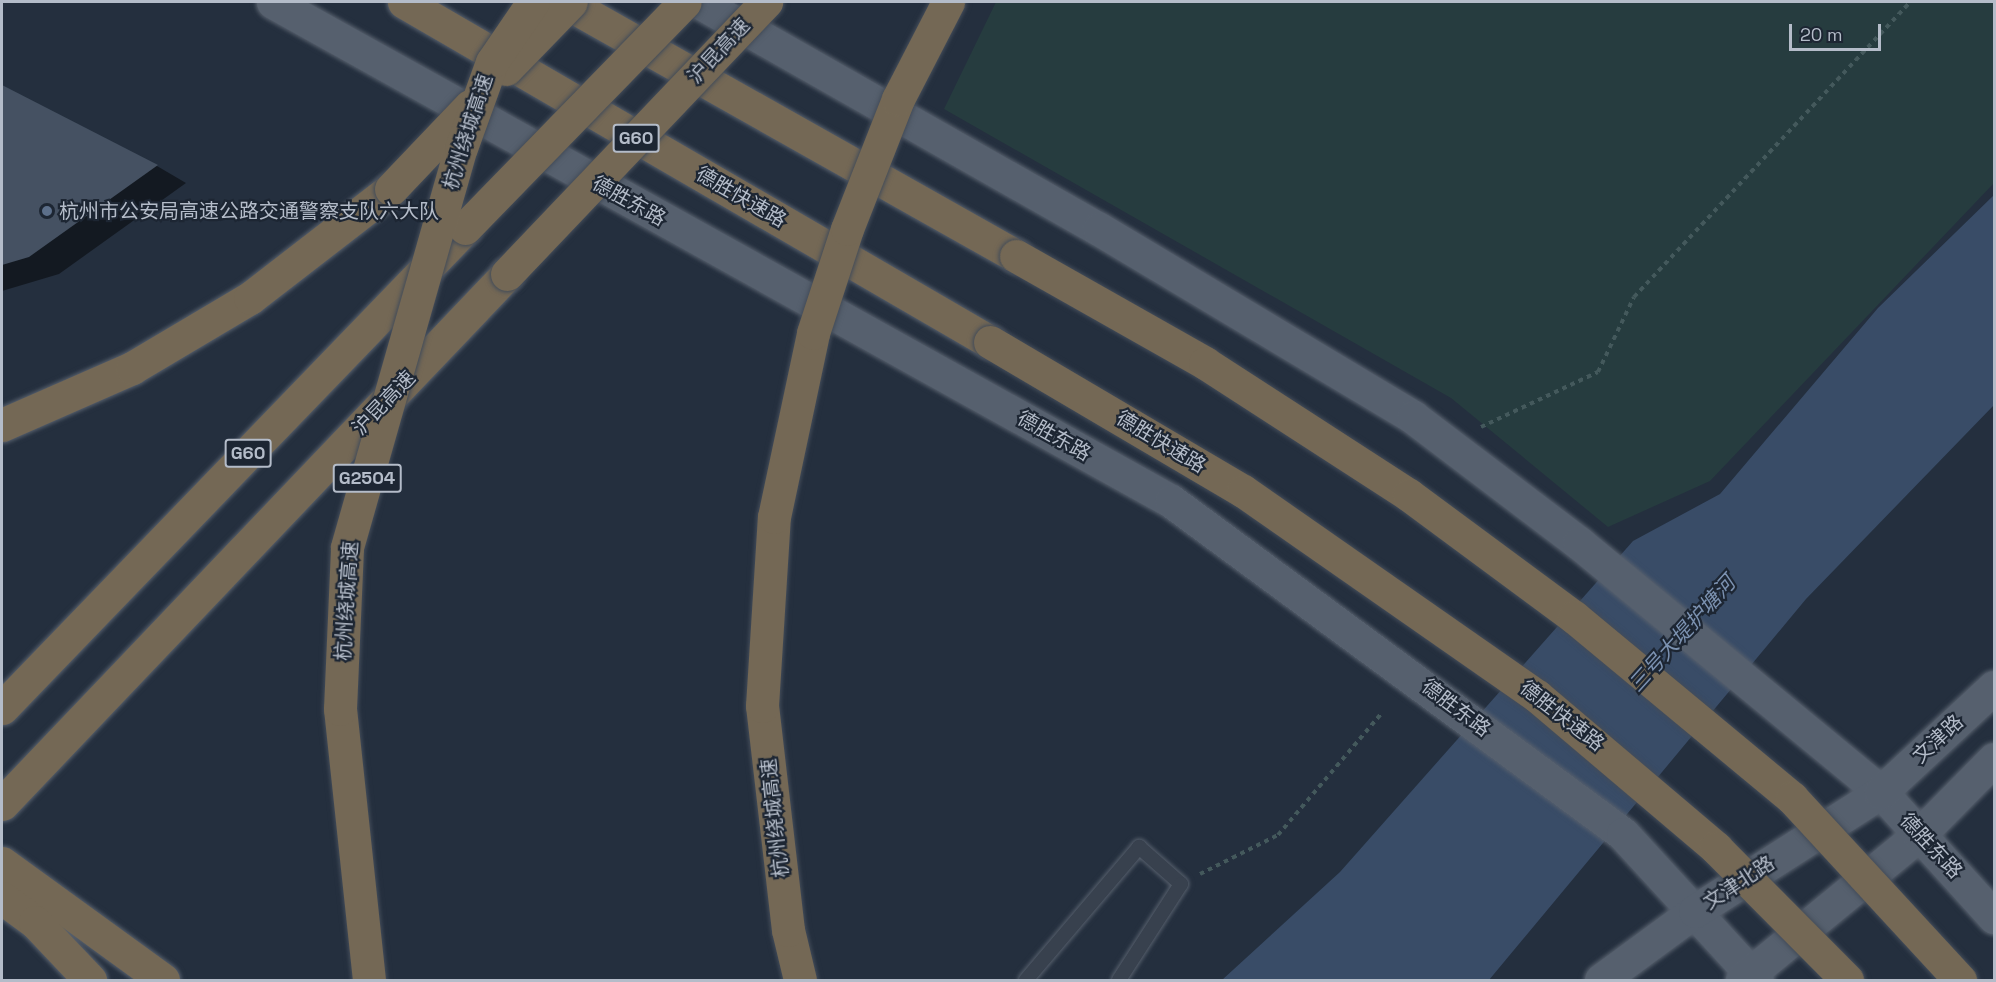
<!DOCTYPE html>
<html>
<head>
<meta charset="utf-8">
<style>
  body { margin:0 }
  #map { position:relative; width:1996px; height:982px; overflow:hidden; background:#242f3e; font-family:"Space Grotesk","Noto Sans SC",sans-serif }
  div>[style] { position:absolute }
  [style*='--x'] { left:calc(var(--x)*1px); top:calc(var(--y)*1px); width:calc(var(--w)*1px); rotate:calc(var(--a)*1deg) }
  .green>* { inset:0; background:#263c3f }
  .water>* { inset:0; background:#394c67 }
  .shadow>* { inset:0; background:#0007 }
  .building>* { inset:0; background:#455162 }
  .path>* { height:4px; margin-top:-2px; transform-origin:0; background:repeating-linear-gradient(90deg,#44595c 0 4.5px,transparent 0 9px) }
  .roads { filter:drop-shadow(0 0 2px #565f6c) drop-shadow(0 0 2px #565f6c) }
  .lane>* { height:14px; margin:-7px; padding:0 7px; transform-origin:7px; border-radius:7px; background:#38414e }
  .primary>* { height:33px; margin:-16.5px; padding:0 16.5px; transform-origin:16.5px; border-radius:16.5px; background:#56606e }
  .highway>* { height:33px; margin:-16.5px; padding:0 16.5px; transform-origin:16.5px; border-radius:16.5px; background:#746855 }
  .bridges { filter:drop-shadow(0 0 2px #434c59) drop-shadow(0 0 2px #434c59) }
  .highway-bridge>* { height:33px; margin:-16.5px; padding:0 16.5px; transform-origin:16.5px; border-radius:16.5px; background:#746855 }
  .dots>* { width:16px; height:16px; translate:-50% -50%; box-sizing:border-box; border:3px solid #1d2633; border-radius:50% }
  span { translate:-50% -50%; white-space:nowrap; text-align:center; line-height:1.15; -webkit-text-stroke:4.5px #1d2633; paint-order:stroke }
  .shield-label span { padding:2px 4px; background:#1d2633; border:2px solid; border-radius:4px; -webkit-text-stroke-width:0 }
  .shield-label { font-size:18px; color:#b4bcc9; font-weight:700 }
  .street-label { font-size:20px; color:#b4bcc9 }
  .poi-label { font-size:20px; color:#b4bcc9 }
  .left { translate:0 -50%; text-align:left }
  .water-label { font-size:21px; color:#7c92b1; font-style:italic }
  .frame { position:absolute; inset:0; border:3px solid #b4bcc9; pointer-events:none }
  .scale { position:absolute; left:1789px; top:24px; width:92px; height:27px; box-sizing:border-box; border:3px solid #b4bcc9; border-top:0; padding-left:8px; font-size:18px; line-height:21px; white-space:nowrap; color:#b4bcc9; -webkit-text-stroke:4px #1d2633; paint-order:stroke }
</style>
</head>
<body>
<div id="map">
  <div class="green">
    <i style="clip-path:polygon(996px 2px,1994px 2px,1994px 183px,1710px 481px,1608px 527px,1451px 398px,944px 109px)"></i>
  </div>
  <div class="water">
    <i style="clip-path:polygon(1994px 195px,1994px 405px,1806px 599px,1489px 980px,1222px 980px,1340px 872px,1633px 541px,1720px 494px,1878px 308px)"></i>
  </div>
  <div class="shadow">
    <i style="clip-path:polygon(2px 87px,157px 166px,186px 183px,59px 274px,2px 291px)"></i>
  </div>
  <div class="building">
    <i style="clip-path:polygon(2px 85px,158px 165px,29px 257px,2px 265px)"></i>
  </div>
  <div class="path">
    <i style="--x:1481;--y:427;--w:129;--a:-25.2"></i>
    <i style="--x:1598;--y:372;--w:83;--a:-64.4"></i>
    <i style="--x:1634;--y:297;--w:404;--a:-46.9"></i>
    <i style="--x:1200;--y:874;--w:87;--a:-26.6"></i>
    <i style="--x:1278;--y:835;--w:159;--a:-49.6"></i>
  </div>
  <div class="roads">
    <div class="lane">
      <i style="--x:1026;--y:980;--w:175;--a:-49.6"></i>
      <i style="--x:1139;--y:847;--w:56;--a:41.4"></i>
      <i style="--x:1181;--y:884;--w:114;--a:122.9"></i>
    </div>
    <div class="primary">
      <i style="--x:273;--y:2;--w:1027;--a:29.06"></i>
      <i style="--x:1171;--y:501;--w:561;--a:36.38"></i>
      <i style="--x:1623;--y:834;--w:198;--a:47.5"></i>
      <i style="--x:699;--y:2;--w:460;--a:29.6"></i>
      <i style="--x:1099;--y:229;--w:366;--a:30.9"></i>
      <i style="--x:1413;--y:417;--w:208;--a:37.2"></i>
      <i style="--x:1579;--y:543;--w:391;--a:39.5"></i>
      <i style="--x:1881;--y:792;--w:169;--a:47.9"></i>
      <i style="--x:1601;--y:980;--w:117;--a:-36.3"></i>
      <i style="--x:1695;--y:911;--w:221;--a:-32.6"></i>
      <i style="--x:1881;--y:792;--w:154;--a:-42.9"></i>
      <i style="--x:1742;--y:980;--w:230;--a:-39.4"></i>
      <i style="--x:1920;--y:834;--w:105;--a:-45.4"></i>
    </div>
    <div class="highway">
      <i style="--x:404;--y:2;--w:677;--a:30.12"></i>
      <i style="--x:565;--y:2;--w:518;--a:29.39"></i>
      <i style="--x:2;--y:425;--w:142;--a:-23.7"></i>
      <i style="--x:132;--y:368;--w:137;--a:-30.7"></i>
      <i style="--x:250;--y:298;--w:178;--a:-37.7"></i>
      <i style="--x:2;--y:708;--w:667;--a:-46.03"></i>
      <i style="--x:2;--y:804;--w:732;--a:-46.38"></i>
      <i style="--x:2;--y:863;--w:199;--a:36"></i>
      <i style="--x:2;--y:898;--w:41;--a:36"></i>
      <i style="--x:35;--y:922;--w:80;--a:46.5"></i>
    </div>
  </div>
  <div class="bridges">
    <div class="highway-bridge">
      <i style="--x:506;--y:69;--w:93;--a:-45.9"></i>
      <i style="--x:391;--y:189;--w:115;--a:-46.4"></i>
      <i style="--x:465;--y:228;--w:315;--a:-45.8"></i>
      <i style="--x:1016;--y:256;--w:217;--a:29.5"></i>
      <i style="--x:1205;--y:363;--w:243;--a:32.9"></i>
      <i style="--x:1409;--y:495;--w:205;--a:36.5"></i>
      <i style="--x:1574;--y:617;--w:283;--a:39.7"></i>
      <i style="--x:1792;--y:798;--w:248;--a:47.3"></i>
      <i style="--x:507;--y:274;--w:376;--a:-46.4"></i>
      <i style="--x:990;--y:342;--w:294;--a:30.5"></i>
      <i style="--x:1243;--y:491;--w:358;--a:34.9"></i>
      <i style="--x:1537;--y:696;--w:235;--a:40.3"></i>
      <i style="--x:1716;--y:848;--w:186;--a:45.2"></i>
      <i style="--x:369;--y:980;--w:273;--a:-96.1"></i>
      <i style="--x:340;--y:709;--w:162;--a:-87.5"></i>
      <i style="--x:347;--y:547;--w:415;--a:-74.1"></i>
      <i style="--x:461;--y:148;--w:91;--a:-70.2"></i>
      <i style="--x:492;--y:62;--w:73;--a:-55.7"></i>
      <i style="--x:800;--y:980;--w:51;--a:-103.5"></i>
      <i style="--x:788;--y:930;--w:226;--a:-96.6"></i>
      <i style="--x:762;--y:706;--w:189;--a:-86.4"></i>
      <i style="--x:774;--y:517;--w:188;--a:-78"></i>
      <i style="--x:813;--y:333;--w:109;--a:-71.9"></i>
      <i style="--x:847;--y:229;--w:140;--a:-68.6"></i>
      <i style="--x:898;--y:99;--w:109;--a:-62.7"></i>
    </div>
  </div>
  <div class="dots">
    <i style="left:47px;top:211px;background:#5c6f8a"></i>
  </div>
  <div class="shield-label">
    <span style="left:636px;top:138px">G60</span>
    <span style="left:248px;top:453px">G60</span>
    <span style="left:367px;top:478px">G2504</span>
  </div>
  <div class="street-label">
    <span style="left:719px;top:51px;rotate:-47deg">沪昆高速</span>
    <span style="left:468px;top:132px;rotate:-72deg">杭州绕城高速</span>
    <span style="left:741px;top:197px;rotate:30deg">德胜快速路</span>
    <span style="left:629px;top:201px;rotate:29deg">德胜东路</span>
    <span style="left:384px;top:403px;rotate:-46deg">沪昆高速</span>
    <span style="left:1054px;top:436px;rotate:29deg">德胜东路</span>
    <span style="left:1161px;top:442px;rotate:31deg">德胜快速路</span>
    <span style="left:347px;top:601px;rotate:-86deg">杭州绕城高速</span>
    <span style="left:1456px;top:708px;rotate:37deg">德胜东路</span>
    <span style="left:1562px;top:716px;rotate:38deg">德胜快速路</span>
    <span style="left:1938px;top:739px;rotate:-43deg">文津路</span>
    <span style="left:775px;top:818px;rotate:-96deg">杭州绕城高速</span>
    <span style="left:1931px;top:846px;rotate:47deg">德胜东路</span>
    <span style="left:1739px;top:883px;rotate:-33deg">文津北路</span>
  </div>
  <div class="poi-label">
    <span class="left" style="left:59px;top:211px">杭州市公安局高速公路交通警察支队六大队</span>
  </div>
  <div class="water-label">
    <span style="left:1682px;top:634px;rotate:-48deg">三号大堤护塘河</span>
  </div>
  <div class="frame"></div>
  <div class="scale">20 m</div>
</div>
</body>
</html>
